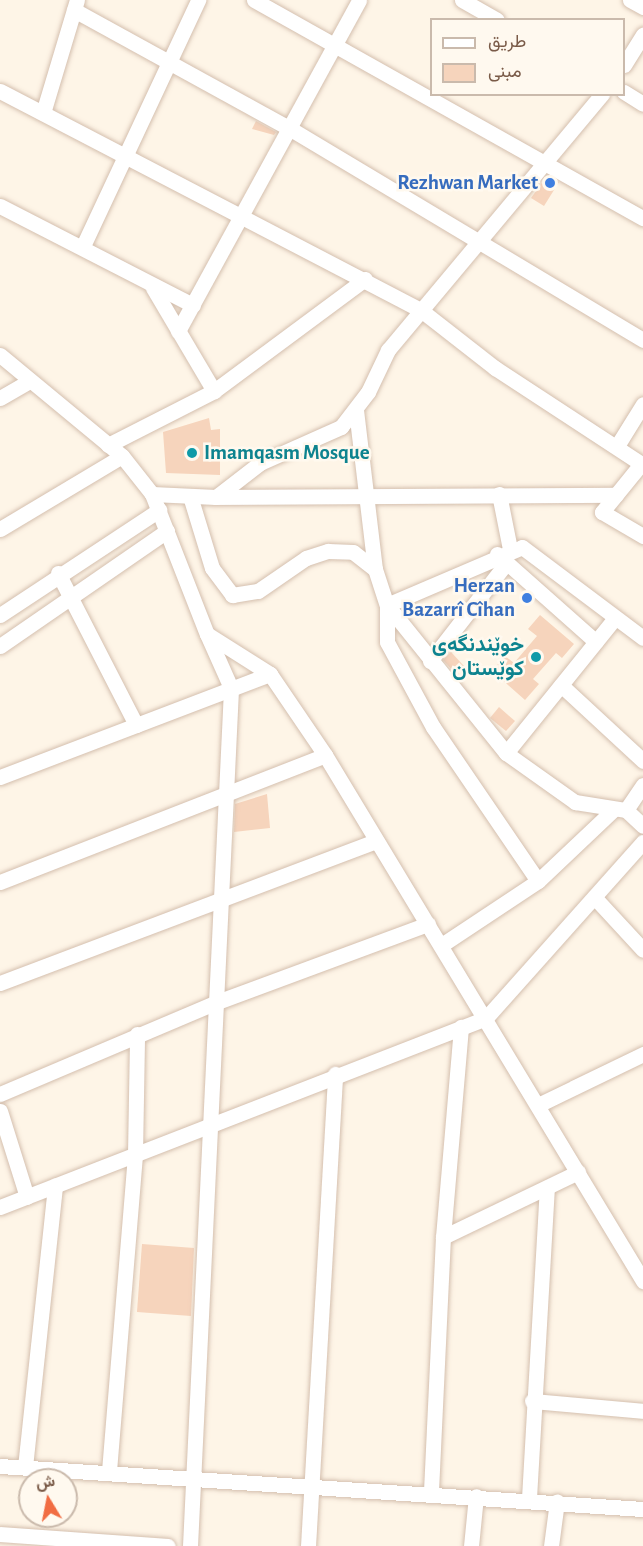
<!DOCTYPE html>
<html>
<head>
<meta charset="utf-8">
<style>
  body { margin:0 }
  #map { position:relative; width:643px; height:1546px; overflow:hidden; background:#fef5e7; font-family:"Alegreya Sans",Vazirmatn,sans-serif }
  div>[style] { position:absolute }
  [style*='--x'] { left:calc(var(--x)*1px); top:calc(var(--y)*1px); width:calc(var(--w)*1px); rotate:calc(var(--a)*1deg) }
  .building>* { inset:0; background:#f6d4bc }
  .roads { filter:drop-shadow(0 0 2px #d4bfae) drop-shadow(0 0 2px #d4bfae) }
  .minor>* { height:15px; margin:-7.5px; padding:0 7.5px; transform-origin:7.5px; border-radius:7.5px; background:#fff }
  .dots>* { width:16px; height:16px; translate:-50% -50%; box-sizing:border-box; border:3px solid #fff9ef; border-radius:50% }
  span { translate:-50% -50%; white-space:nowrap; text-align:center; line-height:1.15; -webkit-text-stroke:5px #fff9ef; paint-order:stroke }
  .shop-label { font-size:21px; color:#366cbe; font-weight:700 }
  .right { translate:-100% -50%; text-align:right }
  .culture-label { font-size:21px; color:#0d838f; font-weight:700 }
  .left { translate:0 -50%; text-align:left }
  .legend { position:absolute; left:430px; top:18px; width:195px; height:78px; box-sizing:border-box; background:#fff9ef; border:2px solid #cabaac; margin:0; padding:8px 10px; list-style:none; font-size:18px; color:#7a5b48 }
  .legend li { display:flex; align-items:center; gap:12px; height:30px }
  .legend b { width:30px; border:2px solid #cabaac }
  .north { position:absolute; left:18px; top:1468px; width:60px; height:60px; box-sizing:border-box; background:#fff9ef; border:2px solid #cabaac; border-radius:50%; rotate:350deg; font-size:16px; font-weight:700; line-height:24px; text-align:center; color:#7a5b48 }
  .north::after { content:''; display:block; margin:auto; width:21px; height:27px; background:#f16d43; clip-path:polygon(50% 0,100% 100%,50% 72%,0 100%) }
</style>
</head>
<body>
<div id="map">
  <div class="building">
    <i style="clip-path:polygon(256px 121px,276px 132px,274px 135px,252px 129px)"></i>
    <i style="clip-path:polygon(546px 177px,559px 182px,544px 206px,531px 198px)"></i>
    <i style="clip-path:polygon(209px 418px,211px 430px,220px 429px,220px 475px,166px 473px,163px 432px)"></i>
    <i style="clip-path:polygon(540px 615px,574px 644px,562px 658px,556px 653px,533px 679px,539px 684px,525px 700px,492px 671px,505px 656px,514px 663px,537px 636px,528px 629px)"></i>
    <i style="clip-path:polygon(451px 652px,464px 666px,455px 673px,443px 660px)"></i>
    <i style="clip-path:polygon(499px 707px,515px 721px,506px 731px,490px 718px)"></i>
    <i style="clip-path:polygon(267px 794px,270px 828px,234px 832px,235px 804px)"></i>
    <i style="clip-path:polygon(142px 1244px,194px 1248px,191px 1316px,137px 1312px)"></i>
  </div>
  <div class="roads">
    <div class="minor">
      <i style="--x:254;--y:0;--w:446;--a:29.3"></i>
      <i style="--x:462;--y:0;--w:40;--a:29.7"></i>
      <i style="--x:630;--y:0;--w:15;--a:28"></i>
      <i style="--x:74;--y:10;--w:245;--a:28.8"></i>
      <i style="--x:289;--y:128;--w:413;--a:30.9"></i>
      <i style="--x:624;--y:65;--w:36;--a:-58"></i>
      <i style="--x:0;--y:91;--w:476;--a:27.5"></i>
      <i style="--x:422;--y:311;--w:93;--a:38"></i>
      <i style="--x:495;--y:368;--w:177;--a:33.2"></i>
      <i style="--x:624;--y:92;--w:22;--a:32"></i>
      <i style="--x:43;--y:113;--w:118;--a:-73.3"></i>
      <i style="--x:0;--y:206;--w:217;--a:27.2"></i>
      <i style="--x:83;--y:246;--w:272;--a:-64.9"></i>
      <i style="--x:153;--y:288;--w:120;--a:59.4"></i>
      <i style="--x:178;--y:331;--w:377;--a:-61.3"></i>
      <i style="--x:0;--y:355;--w:158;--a:39.6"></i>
      <i style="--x:122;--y:456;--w:48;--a:51.7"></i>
      <i style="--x:152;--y:494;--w:150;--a:68.6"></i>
      <i style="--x:207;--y:634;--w:75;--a:32.4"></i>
      <i style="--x:270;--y:674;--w:98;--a:55.8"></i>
      <i style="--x:325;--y:755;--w:615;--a:58.84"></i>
      <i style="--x:0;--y:398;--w:32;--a:-30"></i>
      <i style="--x:356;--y:410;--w:160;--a:83.2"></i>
      <i style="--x:375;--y:569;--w:38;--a:72"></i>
      <i style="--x:387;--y:605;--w:147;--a:-23.2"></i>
      <i style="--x:522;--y:547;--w:151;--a:36.9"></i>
      <i style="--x:108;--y:445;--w:119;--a:-27"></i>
      <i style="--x:214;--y:391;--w:188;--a:-36.6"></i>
      <i style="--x:617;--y:446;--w:49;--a:-58.2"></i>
      <i style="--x:641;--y:464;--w:62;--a:129.1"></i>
      <i style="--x:602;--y:512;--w:48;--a:30.3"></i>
      <i style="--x:152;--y:494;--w:64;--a:2.7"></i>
      <i style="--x:216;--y:497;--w:56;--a:-37.7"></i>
      <i style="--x:260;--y:463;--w:89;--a:-24"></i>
      <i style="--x:341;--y:427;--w:44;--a:-52.4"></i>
      <i style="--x:368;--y:392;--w:47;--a:-64.5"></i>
      <i style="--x:388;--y:350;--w:334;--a:-50.1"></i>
      <i style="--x:499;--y:494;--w:56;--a:78.7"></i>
      <i style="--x:190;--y:496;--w:75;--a:73"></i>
      <i style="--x:212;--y:568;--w:34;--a:53"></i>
      <i style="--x:232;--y:595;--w:26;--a:-9"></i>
      <i style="--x:258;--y:591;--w:58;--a:-34.5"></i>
      <i style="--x:306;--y:558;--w:23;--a:-18"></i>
      <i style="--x:328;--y:551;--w:25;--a:2"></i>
      <i style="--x:353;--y:552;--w:28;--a:38"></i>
      <i style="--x:216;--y:497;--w:400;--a:-0.3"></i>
      <i style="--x:0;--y:529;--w:142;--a:-30.9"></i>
      <i style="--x:497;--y:554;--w:132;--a:41.6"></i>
      <i style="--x:58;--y:573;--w:171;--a:62.8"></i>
      <i style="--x:387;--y:605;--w:190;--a:51.2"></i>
      <i style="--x:506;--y:753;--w:85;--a:35.4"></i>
      <i style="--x:575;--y:802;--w:52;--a:8.9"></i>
      <i style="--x:626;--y:810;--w:23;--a:43"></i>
      <i style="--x:387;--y:605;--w:37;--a:90"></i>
      <i style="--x:387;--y:642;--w:97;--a:61.6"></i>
      <i style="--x:433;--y:727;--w:186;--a:55.7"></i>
      <i style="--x:0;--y:615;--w:191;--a:-33.4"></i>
      <i style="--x:0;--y:646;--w:203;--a:-34.6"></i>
      <i style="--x:430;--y:661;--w:120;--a:-52.1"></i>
      <i style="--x:561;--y:685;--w:112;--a:42.8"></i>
      <i style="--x:506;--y:753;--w:174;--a:-51.1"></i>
      <i style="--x:0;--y:777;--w:289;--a:-20.9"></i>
      <i style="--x:626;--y:810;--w:30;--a:-56"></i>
      <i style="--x:0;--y:882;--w:349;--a:-21.3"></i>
      <i style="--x:596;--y:899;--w:69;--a:47.3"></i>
      <i style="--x:443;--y:944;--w:114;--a:-33.6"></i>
      <i style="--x:538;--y:881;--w:102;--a:-43.4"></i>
      <i style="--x:0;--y:983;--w:400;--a:-20.7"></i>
      <i style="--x:0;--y:1094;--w:236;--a:-23"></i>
      <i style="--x:217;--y:1002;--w:225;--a:-20.3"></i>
      <i style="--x:538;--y:1105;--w:117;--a:-25.9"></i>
      <i style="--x:0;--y:1111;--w:90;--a:72.6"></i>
      <i style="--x:0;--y:1207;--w:521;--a:-21.25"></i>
      <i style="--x:486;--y:1018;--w:236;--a:-48.3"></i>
      <i style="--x:443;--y:1237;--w:150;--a:-25.7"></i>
      <i style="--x:532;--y:1401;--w:111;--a:5.1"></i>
      <i style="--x:0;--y:1466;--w:644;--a:3.83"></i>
      <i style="--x:25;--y:1467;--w:283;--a:-83.9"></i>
      <i style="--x:109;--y:1471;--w:318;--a:-85.3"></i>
      <i style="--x:135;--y:1154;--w:120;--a:-89"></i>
      <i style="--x:431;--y:1491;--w:254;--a:-87.3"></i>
      <i style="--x:443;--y:1237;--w:211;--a:-85.1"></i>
      <i style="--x:529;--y:1498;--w:310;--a:-86.7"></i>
      <i style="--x:0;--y:1534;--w:168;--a:4.1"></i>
      <i style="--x:190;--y:1546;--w:859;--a:-87.26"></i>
      <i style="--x:231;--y:688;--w:59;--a:-114"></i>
      <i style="--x:308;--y:1546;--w:473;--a:-86.7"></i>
      <i style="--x:471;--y:1546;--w:50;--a:-84.3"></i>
      <i style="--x:551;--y:1546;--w:45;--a:-82.4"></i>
    </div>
  </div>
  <div class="dots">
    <i style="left:550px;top:183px;background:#3f7fe0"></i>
    <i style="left:192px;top:453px;background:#0f9aa8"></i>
    <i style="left:527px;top:598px;background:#3f7fe0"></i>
    <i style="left:536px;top:657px;background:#0f9aa8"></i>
  </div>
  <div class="shop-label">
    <span class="right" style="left:538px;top:183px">Rezhwan Market</span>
    <span class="right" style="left:515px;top:598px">Herzan<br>Bazarrî Cîhan</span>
  </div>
  <div class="culture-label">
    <span class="left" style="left:204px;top:453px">Imamqasm Mosque</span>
    <span class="right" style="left:524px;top:657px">خوێندنگەی<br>کوێستان</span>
  </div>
  <ul class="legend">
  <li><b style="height:8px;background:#fff"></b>طريق</li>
  <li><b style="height:16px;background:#f6d4bc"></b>مبنى</li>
  </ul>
  <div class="north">ش</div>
</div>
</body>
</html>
